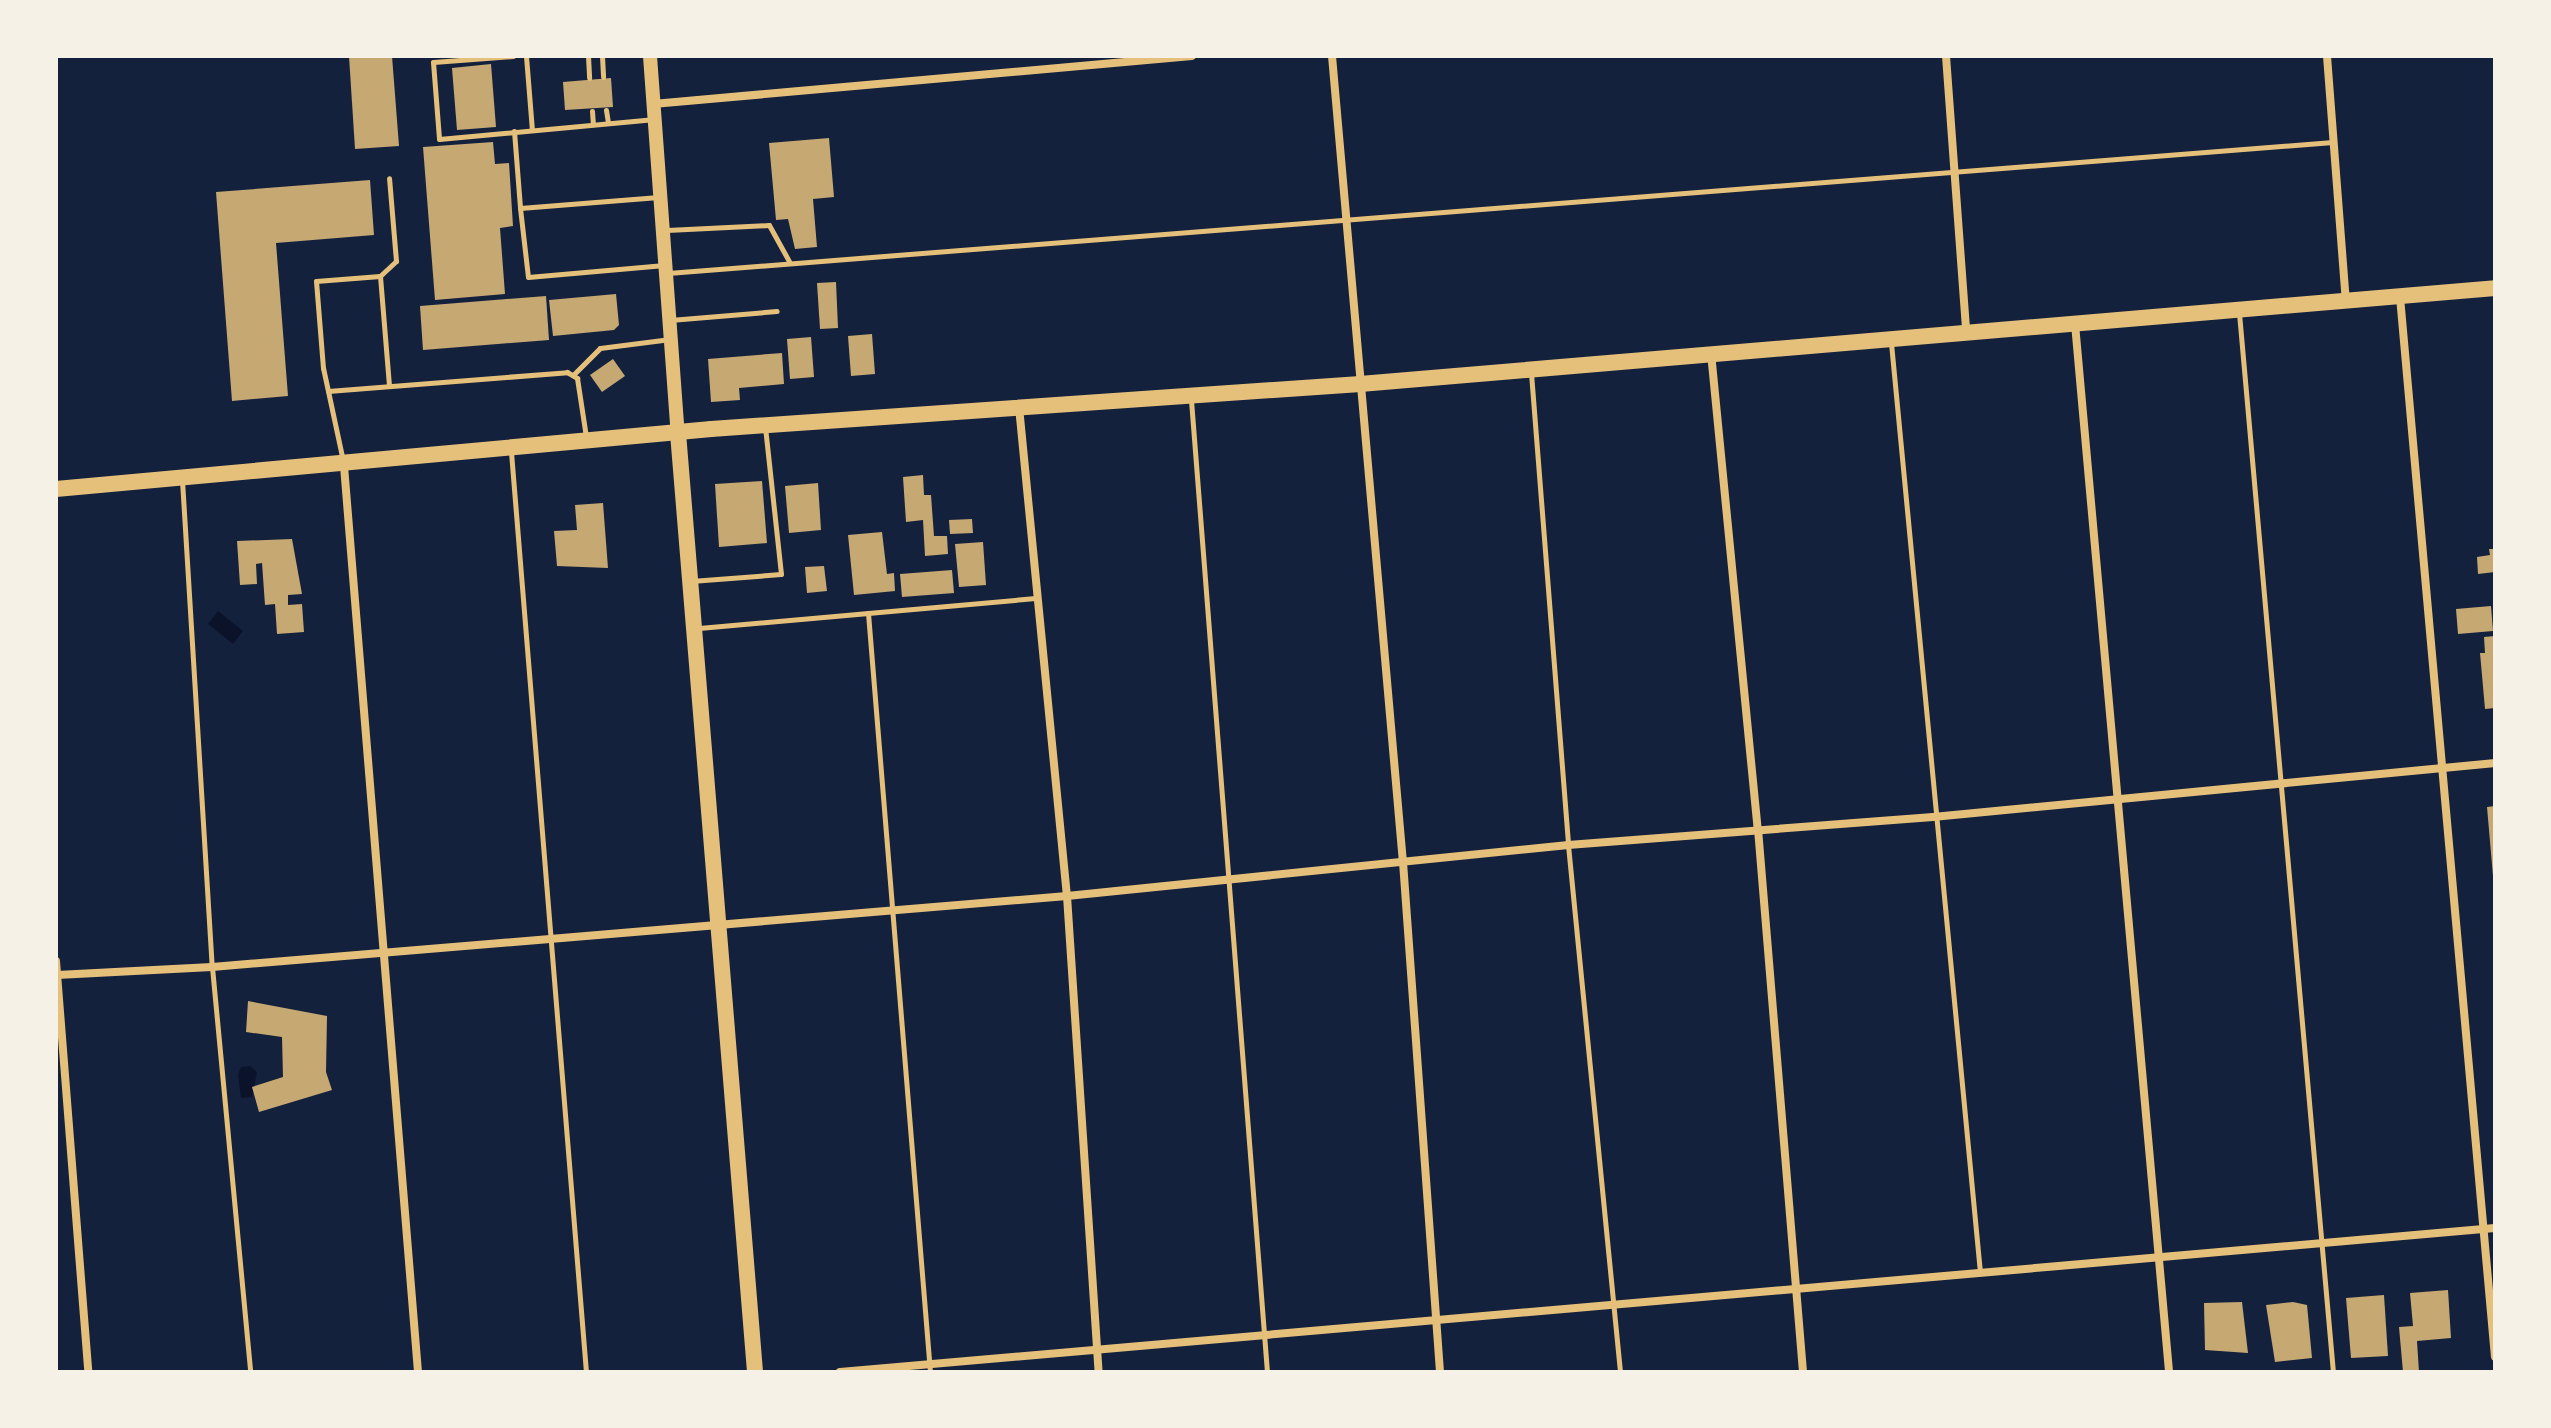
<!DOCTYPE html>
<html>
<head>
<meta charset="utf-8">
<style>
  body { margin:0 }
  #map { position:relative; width:2551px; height:1428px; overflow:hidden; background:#14213d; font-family:"Nunito Sans",sans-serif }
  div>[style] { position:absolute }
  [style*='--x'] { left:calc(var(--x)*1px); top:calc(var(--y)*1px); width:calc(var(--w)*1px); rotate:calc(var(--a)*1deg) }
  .water>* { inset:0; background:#0b132b }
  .building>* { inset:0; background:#c6a872 }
  .service>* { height:5px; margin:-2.5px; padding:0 2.5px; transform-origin:2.5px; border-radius:2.5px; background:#e5c07b }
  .minor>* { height:8px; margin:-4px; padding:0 4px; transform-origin:4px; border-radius:4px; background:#e5c07b }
  .tertiary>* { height:14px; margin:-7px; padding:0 7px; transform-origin:7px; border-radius:7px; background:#e5c07b }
  .secondary>* { height:16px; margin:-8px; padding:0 8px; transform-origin:8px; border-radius:8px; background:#e5c07b }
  span { translate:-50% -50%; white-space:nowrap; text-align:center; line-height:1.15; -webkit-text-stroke:8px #f6f1e7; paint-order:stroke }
  .frame { position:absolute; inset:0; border:58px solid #f6f1e7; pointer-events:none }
</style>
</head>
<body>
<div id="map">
  <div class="water">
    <i style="clip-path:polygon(218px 611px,243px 631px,233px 644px,208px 624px)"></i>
    <i style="clip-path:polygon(250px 1066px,257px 1072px,252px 1097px,241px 1098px,238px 1075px,241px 1067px)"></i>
  </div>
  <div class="building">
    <i style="clip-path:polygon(349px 56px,392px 56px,399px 146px,355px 149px)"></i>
    <i style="clip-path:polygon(491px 64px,496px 127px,457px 130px,452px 68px)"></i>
    <i style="clip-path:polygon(611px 78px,613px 107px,565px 110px,563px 82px)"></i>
    <i style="clip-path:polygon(829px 138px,834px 197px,813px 199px,817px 247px,795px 249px,788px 219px,776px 220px,769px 143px)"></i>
    <i style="clip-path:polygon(493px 142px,495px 164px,509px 163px,513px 226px,500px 228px,505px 294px,435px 300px,423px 147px)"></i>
    <i style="clip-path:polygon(370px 180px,374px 235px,276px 243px,288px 396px,232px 401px,216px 192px)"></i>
    <i style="clip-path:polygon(836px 282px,838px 328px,820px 329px,817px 283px)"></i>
    <i style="clip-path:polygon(616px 294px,619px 325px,614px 330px,553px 336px,549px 300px)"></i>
    <i style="clip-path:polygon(546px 296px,549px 340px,423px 350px,420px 306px)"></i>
    <i style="clip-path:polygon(872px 334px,875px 374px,851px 376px,848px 336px)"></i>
    <i style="clip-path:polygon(811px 337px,814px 377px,790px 379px,787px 339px)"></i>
    <i style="clip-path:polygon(782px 353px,784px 384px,739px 388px,740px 400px,711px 402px,708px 359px)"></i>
    <i style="clip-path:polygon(613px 359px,625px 376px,602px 392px,590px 375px)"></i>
    <i style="clip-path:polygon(923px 475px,924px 495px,931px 495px,934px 536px,947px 536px,948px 554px,925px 556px,923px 520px,906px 522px,903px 477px)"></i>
    <i style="clip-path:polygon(762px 481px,767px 543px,719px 547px,715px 484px)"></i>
    <i style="clip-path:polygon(818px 483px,821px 530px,789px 533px,785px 486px)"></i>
    <i style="clip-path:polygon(603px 503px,608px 568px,557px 566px,554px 531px,577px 530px,575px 505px)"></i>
    <i style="clip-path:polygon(972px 519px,973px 533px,950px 534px,949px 520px)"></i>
    <i style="clip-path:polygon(882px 532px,887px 574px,894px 573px,895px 591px,854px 595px,848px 535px)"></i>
    <i style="clip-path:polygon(292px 539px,302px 594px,288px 595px,288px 605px,302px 604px,304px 632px,277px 634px,275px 604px,265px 605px,262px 563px,256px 564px,257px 584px,240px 585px,237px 541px)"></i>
    <i style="clip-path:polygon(983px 542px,986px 585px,959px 587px,955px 544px)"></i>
    <i style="clip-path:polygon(2489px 549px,2495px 549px,2495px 572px,2478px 574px,2477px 557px,2490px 555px)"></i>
    <i style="clip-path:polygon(824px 566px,827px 591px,807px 593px,805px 567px)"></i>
    <i style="clip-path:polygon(952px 570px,954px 593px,902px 597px,900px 574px)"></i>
    <i style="clip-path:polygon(2491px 606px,2493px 631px,2458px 634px,2456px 609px)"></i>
    <i style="clip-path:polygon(2495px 636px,2495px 708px,2485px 709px,2480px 653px,2485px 653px,2484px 637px)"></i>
    <i style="clip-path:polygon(2495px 806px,2495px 876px,2493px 876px,2487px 807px)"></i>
    <i style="clip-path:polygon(248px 1001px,327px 1016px,326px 1072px,332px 1090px,259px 1112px,252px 1087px,283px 1077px,282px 1037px,246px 1032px)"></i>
    <i style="clip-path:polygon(2448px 1290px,2451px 1338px,2417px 1341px,2419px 1372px,2403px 1372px,2399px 1327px,2413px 1326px,2410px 1293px)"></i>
    <i style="clip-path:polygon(2384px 1295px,2388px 1356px,2351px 1358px,2346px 1298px)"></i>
    <i style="clip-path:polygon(2242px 1302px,2248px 1353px,2205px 1350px,2204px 1303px)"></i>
    <i style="clip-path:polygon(2293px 1302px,2307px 1305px,2312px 1358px,2275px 1362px,2266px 1305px)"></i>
  </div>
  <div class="service">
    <i style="--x:513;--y:56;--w:80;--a:175.7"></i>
    <i style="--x:433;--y:62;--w:77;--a:85.5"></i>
    <i style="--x:439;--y:139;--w:217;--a:-5.3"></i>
    <i style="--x:526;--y:56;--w:74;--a:85.4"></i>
    <i style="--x:588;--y:56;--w:22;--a:87"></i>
    <i style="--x:602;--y:56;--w:21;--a:87"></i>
    <i style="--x:606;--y:110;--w:13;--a:81"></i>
    <i style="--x:592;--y:111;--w:13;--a:86"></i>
    <i style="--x:514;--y:131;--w:77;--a:85.5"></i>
    <i style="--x:520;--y:208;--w:139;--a:-4.5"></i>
    <i style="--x:520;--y:208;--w:69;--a:83.4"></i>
    <i style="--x:528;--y:277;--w:137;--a:-5"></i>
    <i style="--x:667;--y:230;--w:102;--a:-2.8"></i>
    <i style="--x:769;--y:225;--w:43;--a:61.1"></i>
    <i style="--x:668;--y:273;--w:1670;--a:-4.5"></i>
    <i style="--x:380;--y:276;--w:22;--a:-43"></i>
    <i style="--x:396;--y:261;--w:83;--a:-94.8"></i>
    <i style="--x:2239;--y:313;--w:1063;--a:84.93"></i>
    <i style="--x:670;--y:320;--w:107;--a:-4.8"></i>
    <i style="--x:1891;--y:343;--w:933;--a:84.53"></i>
    <i style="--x:1531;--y:373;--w:473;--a:85.5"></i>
    <i style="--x:1568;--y:845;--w:530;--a:84.36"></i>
    <i style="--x:573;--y:375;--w:38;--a:-45"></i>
    <i style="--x:600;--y:348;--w:71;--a:-7.3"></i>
    <i style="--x:328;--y:391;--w:240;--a:-4.5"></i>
    <i style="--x:567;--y:372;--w:12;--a:31"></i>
    <i style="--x:577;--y:378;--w:60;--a:81.3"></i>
    <i style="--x:1191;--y:400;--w:975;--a:85.53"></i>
    <i style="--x:511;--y:452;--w:923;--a:85.34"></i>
    <i style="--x:343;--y:461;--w:95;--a:-102.1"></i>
    <i style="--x:323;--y:368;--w:87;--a:-94.6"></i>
    <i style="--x:316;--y:281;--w:64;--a:-4.5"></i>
    <i style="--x:380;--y:276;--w:110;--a:85.3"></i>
    <i style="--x:182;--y:480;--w:488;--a:86.5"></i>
    <i style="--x:212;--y:967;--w:407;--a:84.6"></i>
    <i style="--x:691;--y:581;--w:90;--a:-4.4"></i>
    <i style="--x:781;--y:574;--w:148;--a:-96.2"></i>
    <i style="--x:868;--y:613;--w:168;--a:-5.1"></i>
    <i style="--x:699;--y:628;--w:170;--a:-5.1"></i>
    <i style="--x:868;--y:613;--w:762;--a:85.33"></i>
  </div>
  <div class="minor">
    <i style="--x:1332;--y:56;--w:809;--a:84.97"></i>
    <i style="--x:1403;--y:862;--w:511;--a:85.85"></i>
    <i style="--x:1946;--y:56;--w:276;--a:85.8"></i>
    <i style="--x:2327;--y:56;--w:248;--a:85.6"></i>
    <i style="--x:653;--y:104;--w:541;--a:-5.09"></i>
    <i style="--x:2400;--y:297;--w:1064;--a:84.88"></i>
    <i style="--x:2075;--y:324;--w:1052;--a:84.87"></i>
    <i style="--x:1711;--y:353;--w:478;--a:84.4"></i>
    <i style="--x:1758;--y:829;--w:545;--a:85.26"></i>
    <i style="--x:1019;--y:407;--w:491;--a:84.4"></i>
    <i style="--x:1067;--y:896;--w:477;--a:86.2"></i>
    <i style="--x:344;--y:466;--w:909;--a:85.33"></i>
    <i style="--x:56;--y:961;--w:412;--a:85.5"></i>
    <i style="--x:57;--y:975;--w:155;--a:-3"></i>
    <i style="--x:212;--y:967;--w:858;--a:-4.75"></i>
    <i style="--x:1067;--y:896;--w:504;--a:-5.81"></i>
    <i style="--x:1568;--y:845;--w:366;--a:-4.4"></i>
    <i style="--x:1933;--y:817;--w:565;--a:-5.49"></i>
    <i style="--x:840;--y:1372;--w:1661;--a:-4.97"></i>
  </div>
  <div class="tertiary">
    <i style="--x:650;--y:56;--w:378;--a:85.8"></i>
  </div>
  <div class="secondary">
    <i style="--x:678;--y:433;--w:942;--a:85.31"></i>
    <i style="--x:56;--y:489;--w:658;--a:-5.23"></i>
    <i style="--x:711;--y:429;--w:651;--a:-3.97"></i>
    <i style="--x:1360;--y:384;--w:1139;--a:-4.83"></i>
  </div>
  <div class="frame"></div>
</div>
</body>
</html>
